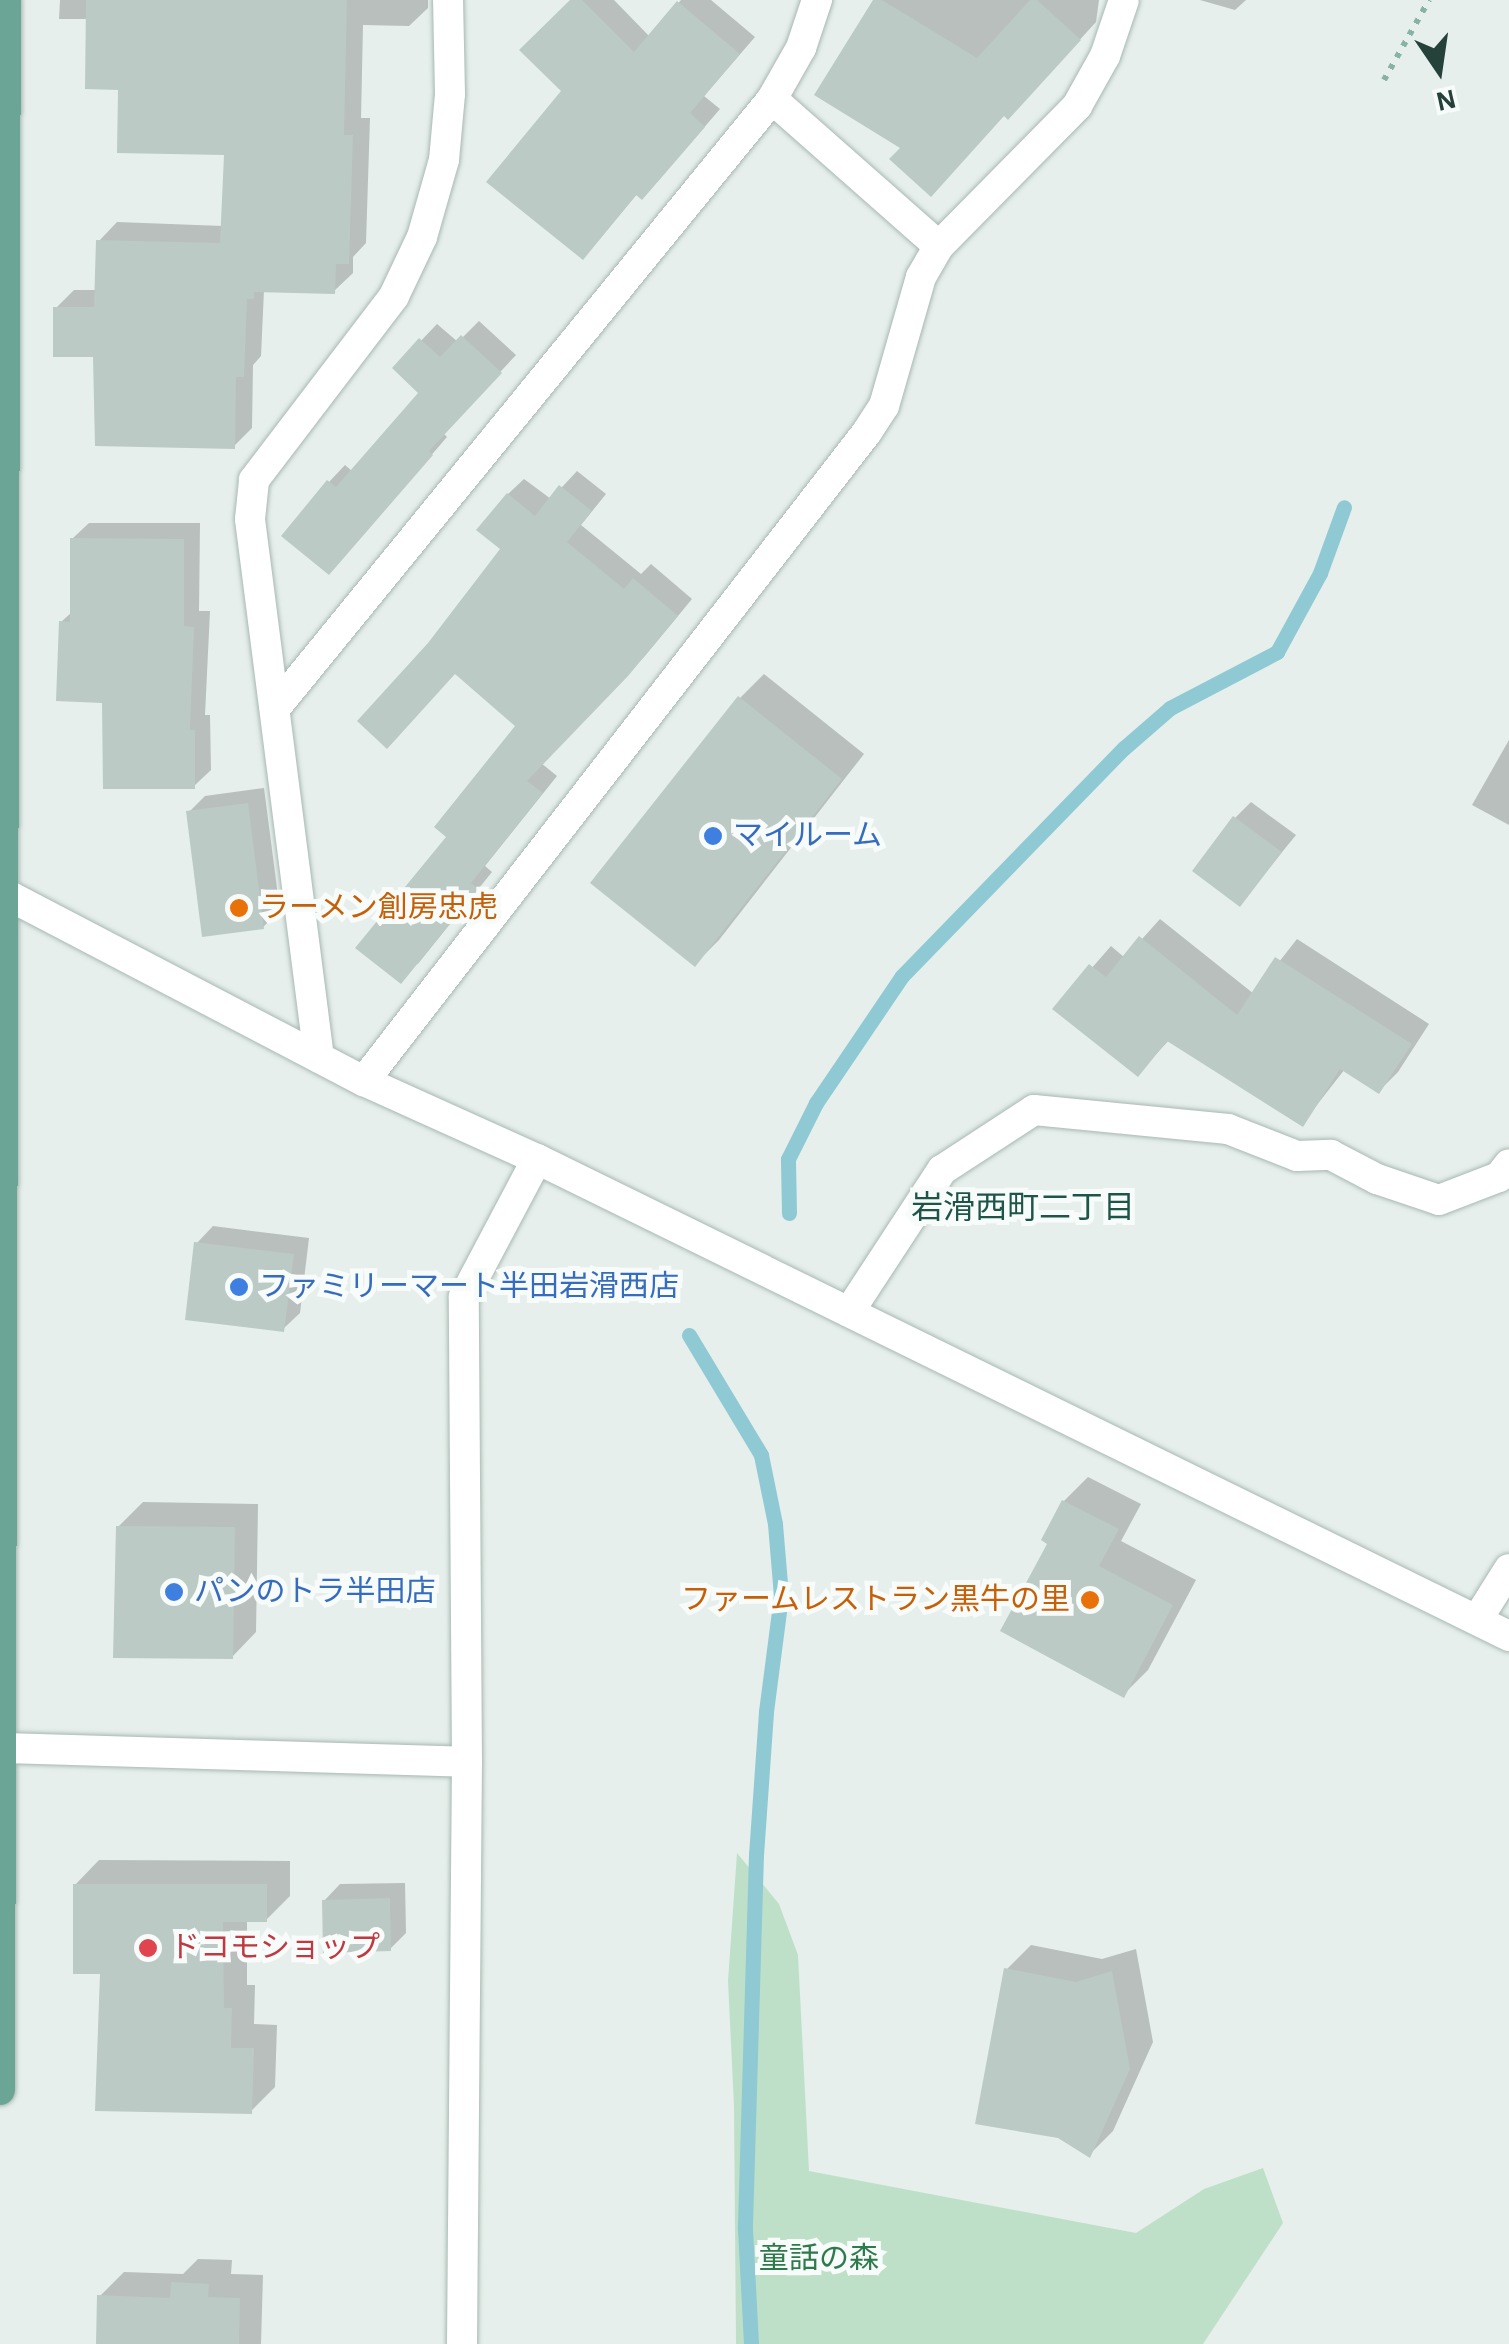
<!DOCTYPE html>
<html>
<head>
<meta charset="utf-8">
<style>
  body { margin:0 }
  #map { position:relative; width:1509px; height:2344px; overflow:hidden; background:#e6efeb; font-family:"Alegreya Sans","Noto Sans JP",sans-serif }
  div>[style] { position:absolute }
  [style*='--x'] { left:calc(var(--x)*1px); top:calc(var(--y)*1px); width:calc(var(--w)*1px); rotate:calc(var(--a)*1deg) }
  .green>* { inset:0; background:#bfe0c8 }
  .shadow>* { inset:0; background:#0003 }
  .stream>* { height:15px; margin:-7.5px; padding:0 7.5px; transform-origin:7.5px; border-radius:7.5px; background:#8ec9d4 }
  .building>* { inset:0; background:#bbcac4 }
  .path>* { height:6px; margin-top:-3px; transform-origin:0; background:repeating-linear-gradient(90deg,#86b3a5 0 5px,transparent 0 13px) }
  .roads { filter:drop-shadow(0 0 2px #a8b8b2) drop-shadow(0 0 2px #a8b8b2) }
  .minor>* { height:30px; margin:-15px; padding:0 15px; transform-origin:15px; border-radius:15px; background:#fff }
  .major>* { height:30px; margin:-15px; padding:0 15px; transform-origin:15px; border-radius:15px; background:#6aa596 }
  .dots>* { width:28px; height:28px; translate:-50% -50%; box-sizing:border-box; border:5px solid #f7fbf9; border-radius:50% }
  span { translate:-50% -50%; white-space:nowrap; text-align:center; line-height:1.15; -webkit-text-stroke:10px #f7fbf9; paint-order:stroke }
  .shop-label { font-size:30px; color:#366cbe }
  .left { translate:0 -50%; text-align:left }
  .food-label { font-size:30px; color:#c56008 }
  .right { translate:-100% -50%; text-align:right }
  .health-label { font-size:30px; color:#be3a42 }
  .park-label { font-size:30px; color:#2d7a4b }
  .neighbourhood-label { font-size:32px; color:#1f5548 }
  .north { position:absolute; left:1389px; top:20px; width:100px; height:100px; -webkit-text-stroke:8px #f7fbf9; paint-order:stroke; rotate:167deg; font-size:28px; font-weight:700; line-height:40px; text-align:center; color:#24423a }
  .north::after { content:''; display:block; margin:auto; width:35px; height:45px; background:#24423a; clip-path:polygon(50% 0,100% 100%,50% 72%,0 100%) }
</style>
</head>
<body>
<div id="map">
  <div class="green">
    <i style="clip-path:polygon(737px 1853px,779px 1904px,798px 1955px,809px 2171px,1136px 2233px,1204px 2189px,1263px 2168px,1283px 2223px,1203px 2344px,736px 2344px,734px 2106px,728px 1981px)"></i>
  </div>
  <div class="shadow">
    <i style="clip-path:polygon(60px 0,428px 0,428px 8px,409px 26px,363px 25px,361px 118px,370px 118px,366px 243px,353px 257px,353px 273px,334px 291px,264px 290px,261px 356px,253px 365px,252px 428px,234px 446px,96px 354px,56px 308px,74px 290px,97px 290px,99px 241px,117px 222px,223px 226px,226px 152px,121px 87px,88px 19px,59px 19px)"></i>
    <i style="clip-path:polygon(573px 0,614px 0,650px 37px,681px 0,711px 0,755px 37px,704px 96px,720px 109px,658px 181px,638px 193px,598px 241px,564px 91px)"></i>
    <i style="clip-path:polygon(876px 0,1099px 0,1096px 22px,1024px 101px,1004px 113px,903px 147px)"></i>
    <i style="clip-path:polygon(1200px 0,1246px 0,1235px 10px)"></i>
    <i style="clip-path:polygon(479px 321px,516px 355px,443px 433px,447px 437px,345px 555px,285px 536px,329px 482px,345px 465px,353px 472px,422px 393px,395px 368px,437px 324px,458px 342px)"></i>
    <i style="clip-path:polygon(577px 471px,606px 494px,581px 525px,641px 574px,651px 564px,692px 599px,644px 657px,541px 763px,557px 776px,485px 866px,492px 872px,417px 965px,450px 836px,518px 726px,430px 644px,503px 548px,508px 494px,524px 479px,551px 499px)"></i>
    <i style="clip-path:polygon(89px 523px,200px 523px,199px 611px,210px 611px,205px 715px,210px 715px,211px 770px,194px 786px,105px 700px,61px 622px,72px 612px,72px 539px)"></i>
    <i style="clip-path:polygon(764px 674px,864px 754px,719px 940px,695px 964px,740px 698px)"></i>
    <i style="clip-path:polygon(1509px 740px,1509px 825px,1472px 805px)"></i>
    <i style="clip-path:polygon(264px 788px,280px 911px,263px 927px,189px 812px,205px 796px)"></i>
    <i style="clip-path:polygon(1251px 802px,1296px 835px,1240px 904px,1235px 818px)"></i>
    <i style="clip-path:polygon(1160px 919px,1254px 994px,1297px 939px,1429px 1024px,1398px 1072px,1379px 1091px,1345px 1069px,1302px 1124px,1170px 1039px,1138px 1074px,1056px 1009px,1111px 946px,1125px 958px)"></i>
    <i style="clip-path:polygon(213px 1226px,309px 1238px,300px 1313px,283px 1329px,197px 1243px)"></i>
    <i style="clip-path:polygon(1088px 1477px,1141px 1504px,1121px 1541px,1196px 1580px,1148px 1670px,1123px 1695px,1050px 1543px,1044px 1539px,1064px 1501px)"></i>
    <i style="clip-path:polygon(143px 1502px,258px 1504px,256px 1632px,232px 1657px,118px 1527px)"></i>
    <i style="clip-path:polygon(99px 1860px,290px 1861px,290px 1896px,266px 1920px,247px 1920px,247px 1985px,255px 1985px,254px 2024px,277px 2025px,275px 2087px,251px 2111px,75px 1885px)"></i>
    <i style="clip-path:polygon(405px 1883px,406px 1933px,390px 1949px,324px 1901px,340px 1884px)"></i>
    <i style="clip-path:polygon(1031px 1945px,1102px 1959px,1136px 1949px,1153px 2042px,1113px 2131px,1089px 2155px,1007px 1969px)"></i>
    <i style="clip-path:polygon(198px 2259px,232px 2260px,231px 2274px,263px 2275px,261px 2344px,98px 2344px,100px 2296px,124px 2272px,183px 2274px)"></i>
  </div>
  <div class="stream">
    <i style="--x:789;--y:1213;--w:54;--a:-91.1"></i>
    <i style="--x:788;--y:1159;--w:63;--a:-63.4"></i>
    <i style="--x:816;--y:1103;--w:153;--a:-55.9"></i>
    <i style="--x:902;--y:976;--w:318;--a:-45.8"></i>
    <i style="--x:1124;--y:748;--w:61;--a:-41"></i>
    <i style="--x:1170;--y:708;--w:121;--a:-27.6"></i>
    <i style="--x:1277;--y:652;--w:90;--a:-61.4"></i>
    <i style="--x:1320;--y:573;--w:70;--a:-70"></i>
    <i style="--x:689;--y:1335;--w:140;--a:59"></i>
    <i style="--x:761;--y:1455;--w:70;--a:78.5"></i>
    <i style="--x:775;--y:1524;--w:72;--a:85.2"></i>
    <i style="--x:781;--y:1596;--w:117;--a:97.4"></i>
    <i style="--x:766;--y:1712;--w:142;--a:94"></i>
    <i style="--x:756;--y:1854;--w:375;--a:91.7"></i>
    <i style="--x:745;--y:2229;--w:115;--a:87"></i>
  </div>
  <div class="building">
    <i style="clip-path:polygon(86px 0,347px 0,344px 135px,353px 135px,349px 264px,336px 264px,335px 294px,254px 292px,254px 299px,247px 299px,244px 377px,236px 377px,235px 449px,95px 446px,93px 357px,53px 357px,53px 307px,94px 307px,96px 240px,220px 243px,224px 155px,117px 153px,118px 90px,85px 89px)"></i>
    <i style="clip-path:polygon(570px 0,582px 0,634px 52px,677px 1px,740px 54px,690px 113px,705px 127px,642px 200px,636px 195px,583px 260px,486px 182px,561px 91px,519px 50px)"></i>
    <i style="clip-path:polygon(873px 0,882px 0,977px 58px,1030px 0,1037px 0,1081px 40px,1008px 120px,1004px 116px,931px 197px,889px 159px,900px 148px,814px 95px)"></i>
    <i style="clip-path:polygon(461px 335px,502px 373px,429px 451px,433px 455px,329px 575px,281px 536px,327px 480px,336px 487px,418px 393px,392px 368px,419px 338px,440px 357px)"></i>
    <i style="clip-path:polygon(559px 485px,592px 511px,567px 542px,624px 589px,633px 578px,678px 616px,628px 676px,527px 781px,543px 793px,471px 883px,478px 889px,401px 984px,355px 948px,446px 837px,434px 827px,515px 726px,455px 674px,387px 749px,357px 721px,428px 643px,500px 549px,476px 530px,507px 493px,535px 516px)"></i>
    <i style="clip-path:polygon(70px 538px,184px 539px,184px 626px,194px 627px,190px 730px,195px 730px,195px 789px,103px 789px,102px 703px,56px 701px,59px 621px,70px 622px)"></i>
    <i style="clip-path:polygon(738px 696px,842px 779px,695px 967px,590px 883px)"></i>
    <i style="clip-path:polygon(248px 803px,264px 929px,202px 937px,186px 811px)"></i>
    <i style="clip-path:polygon(1233px 816px,1282px 852px,1240px 907px,1192px 871px)"></i>
    <i style="clip-path:polygon(1139px 936px,1237px 1015px,1275px 957px,1412px 1044px,1379px 1094px,1340px 1069px,1303px 1127px,1167px 1041px,1138px 1077px,1052px 1009px,1089px 964px,1106px 977px)"></i>
    <i style="clip-path:polygon(194px 1242px,294px 1254px,284px 1332px,185px 1320px)"></i>
    <i style="clip-path:polygon(1062px 1500px,1119px 1529px,1099px 1566px,1173px 1605px,1124px 1698px,1000px 1631px,1047px 1544px,1041px 1540px)"></i>
    <i style="clip-path:polygon(116px 1526px,235px 1527px,233px 1659px,113px 1658px)"></i>
    <i style="clip-path:polygon(73px 1884px,267px 1884px,267px 1922px,223px 1922px,224px 2008px,232px 2008px,231px 2048px,254px 2048px,252px 2114px,95px 2111px,100px 1974px,73px 1974px)"></i>
    <i style="clip-path:polygon(390px 1898px,391px 1951px,323px 1953px,322px 1900px)"></i>
    <i style="clip-path:polygon(1004px 1968px,1076px 1982px,1112px 1971px,1130px 2069px,1090px 2158px,1058px 2138px,975px 2124px)"></i>
    <i style="clip-path:polygon(171px 2282px,209px 2284px,208px 2297px,240px 2298px,239px 2344px,96px 2344px,97px 2295px,170px 2298px)"></i>
  </div>
  <div class="path">
    <i style="--x:1384;--y:80;--w:92;--a:-60.6"></i>
  </div>
  <div class="roads">
    <div class="minor">
      <i style="--x:772;--y:99;--w:222;--a:41.4"></i>
      <i style="--x:277;--y:706;--w:783;--a:-50.8"></i>
      <i style="--x:772;--y:99;--w:59;--a:-60.4"></i>
      <i style="--x:801;--y:48;--w:51;--a:-71.6"></i>
      <i style="--x:0;--y:891;--w:411;--a:27.6"></i>
      <i style="--x:364;--y:1081;--w:190;--a:24.3"></i>
      <i style="--x:537;--y:1159;--w:1083;--a:26.14"></i>
      <i style="--x:319;--y:1058;--w:543;--a:-97.3"></i>
      <i style="--x:250;--y:519;--w:39;--a:-84"></i>
      <i style="--x:254;--y:480;--w:231;--a:-52.7"></i>
      <i style="--x:394;--y:296;--w:65;--a:-64.6"></i>
      <i style="--x:422;--y:237;--w:80;--a:-74.1"></i>
      <i style="--x:444;--y:160;--w:66;--a:-84.8"></i>
      <i style="--x:450;--y:94;--w:94;--a:-91.2"></i>
      <i style="--x:364;--y:1081;--w:821;--a:-52.22"></i>
      <i style="--x:867;--y:432;--w:31;--a:-57"></i>
      <i style="--x:884;--y:406;--w:134;--a:-74"></i>
      <i style="--x:921;--y:277;--w:36;--a:-60"></i>
      <i style="--x:939;--y:246;--w:197;--a:-45.4"></i>
      <i style="--x:1077;--y:106;--w:57;--a:-60.8"></i>
      <i style="--x:1105;--y:56;--w:59;--a:-71.3"></i>
      <i style="--x:849;--y:1312;--w:170;--a:-56.8"></i>
      <i style="--x:942;--y:1170;--w:110;--a:-33.1"></i>
      <i style="--x:1034;--y:1110;--w:195;--a:5.6"></i>
      <i style="--x:1228;--y:1129;--w:74;--a:21.4"></i>
      <i style="--x:1297;--y:1156;--w:34;--a:-2"></i>
      <i style="--x:1331;--y:1155;--w:52;--a:27.6"></i>
      <i style="--x:1377;--y:1179;--w:65;--a:18.7"></i>
      <i style="--x:1439;--y:1200;--w:64;--a:-21"></i>
      <i style="--x:1499;--y:1177;--w:16;--a:-52"></i>
      <i style="--x:1477;--y:1620;--w:60;--a:-57.9"></i>
      <i style="--x:3;--y:1748;--w:464;--a:1.7"></i>
      <i style="--x:462;--y:2344;--w:582;--a:-89.51"></i>
      <i style="--x:467;--y:1762;--w:465;--a:-90.4"></i>
      <i style="--x:464;--y:1297;--w:156;--a:-62.1"></i>
    </div>
    <div class="major">
      <i style="--x:0;--y:2090;--w:2090;--a:-89.84"></i>
    </div>
  </div>
  <div class="dots">
    <i style="left:713px;top:836px;background:#3f7fe0"></i>
    <i style="left:239px;top:908px;background:#e8710a"></i>
    <i style="left:239px;top:1287px;background:#3f7fe0"></i>
    <i style="left:174px;top:1592px;background:#3f7fe0"></i>
    <i style="left:1090px;top:1600px;background:#e8710a"></i>
    <i style="left:148px;top:1948px;background:#e0444e"></i>
  </div>
  <div class="shop-label">
    <span class="left" style="left:733px;top:836px">マイルーム</span>
    <span class="left" style="left:259px;top:1287px">ファミリーマート半田岩滑西店</span>
    <span class="left" style="left:194px;top:1592px">パンのトラ半田店</span>
  </div>
  <div class="food-label">
    <span class="left" style="left:259px;top:908px">ラーメン創房忠虎</span>
    <span class="right" style="left:1070px;top:1600px">ファームレストラン黒牛の里</span>
  </div>
  <div class="health-label">
    <span class="left" style="left:170px;top:1948px">ドコモショップ</span>
  </div>
  <div class="park-label">
    <span style="left:819px;top:2259px">童話の森</span>
  </div>
  <div class="neighbourhood-label">
    <span style="left:1023px;top:1208px">岩滑西町二丁目</span>
  </div>
  <div class="north">N</div>
</div>
</body>
</html>
